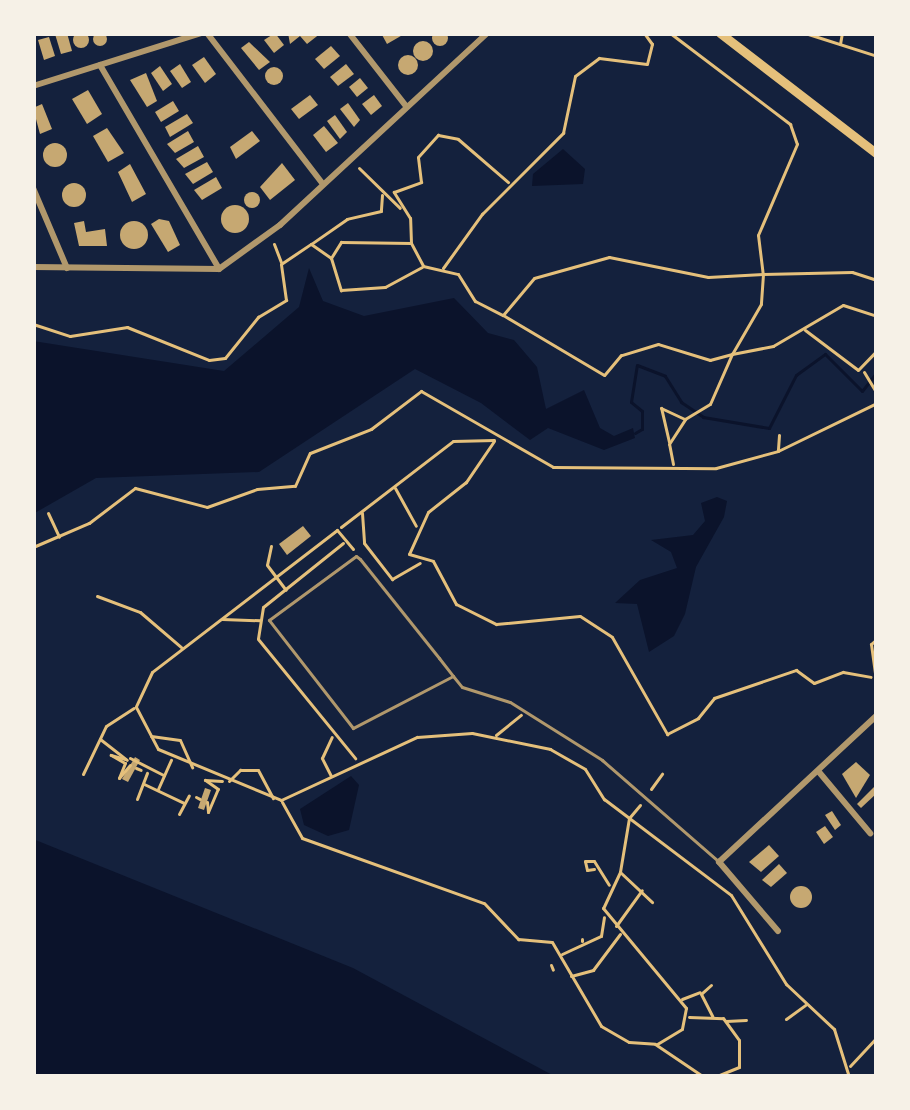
<!DOCTYPE html>
<html>
<head>
<meta charset="utf-8">
<style>
  body { margin:0 }
  #map { position:relative; width:910px; height:1110px; overflow:hidden; background:#14213d; font-family:"PT Sans Narrow",sans-serif }
  div>[style] { position:absolute }
  [style*='--x'] { left:calc(var(--x)*1px); top:calc(var(--y)*1px); width:calc(var(--w)*1px); rotate:calc(var(--a)*1deg) }
  .water>* { inset:0; background:#0b132b }
  .stream>* { height:3px; margin:-1.5px; padding:0 1.5px; transform-origin:1.5px; border-radius:1.5px; background:#0b132b }
  .building>* { inset:0; background:#c6a872 }
  .round { border-radius:50% }
  .path>* { height:3px; margin:-1.5px; padding:0 1.5px; transform-origin:1.5px; border-radius:1.5px; background:#e5c07b }
  .service>* { height:3px; margin:-1.5px; padding:0 1.5px; transform-origin:1.5px; border-radius:1.5px; background:#b1986c }
  .minor>* { height:6px; margin:-3px; padding:0 3px; transform-origin:3px; border-radius:3px; background:#b1986c }
  .primary>* { height:9px; margin:-4.5px; padding:0 4.5px; transform-origin:4.5px; border-radius:4.5px; background:#e5c07b }
  span { translate:-50% -50%; white-space:nowrap; text-align:center; line-height:1.15; -webkit-text-stroke:12px #f6f1e7; paint-order:stroke }
  .frame { position:absolute; inset:0; border:36px solid #f6f1e7; pointer-events:none }
</style>
</head>
<body>
<div id="map">
  <div class="water">
    <i style="clip-path:polygon(563px 149px,585px 169px,583px 184px,532px 186px,533px 174px)"></i>
    <i style="clip-path:polygon(309px 268px,323px 301px,364px 316px,454px 298px,488px 333px,514px 340px,537px 367px,546px 409px,584px 390px,600px 428px,614px 436px,633px 428px,635px 438px,604px 450px,548px 428px,530px 440px,481px 403px,415px 369px,259px 472px,96px 478px,33px 514px,33px 341px,224px 371px,299px 307px)"></i>
    <i style="clip-path:polygon(717px 497px,727px 501px,724px 517px,696px 567px,685px 614px,674px 636px,649px 652px,637px 604px,615px 603px,640px 580px,677px 568px,671px 552px,651px 540px,693px 535px,705px 521px,701px 503px)"></i>
    <i style="clip-path:polygon(351px 776px,359px 785px,349px 830px,328px 836px,304px 825px,300px 809px)"></i>
    <i style="clip-path:polygon(33px 839px,353px 968px,556px 1077px,33px 1077px)"></i>
  </div>
  <div class="stream">
    <i style="--x:635;--y:433;--w:8;--a:-30"></i>
    <i style="--x:642;--y:429;--w:18;--a:-90"></i>
    <i style="--x:642;--y:411;--w:14;--a:-141"></i>
    <i style="--x:631;--y:402;--w:37;--a:-81"></i>
    <i style="--x:637;--y:365;--w:30;--a:21"></i>
    <i style="--x:665;--y:376;--w:31;--a:58"></i>
    <i style="--x:681;--y:402;--w:27;--a:34"></i>
    <i style="--x:703;--y:417;--w:67;--a:9.5"></i>
    <i style="--x:769;--y:428;--w:59;--a:-63"></i>
    <i style="--x:796;--y:375;--w:36;--a:-36"></i>
    <i style="--x:825;--y:354;--w:52;--a:45"></i>
    <i style="--x:862;--y:391;--w:24;--a:-52"></i>
  </div>
  <div class="building">
    <i class="round" style="left:432px;top:30px;width:16px;height:16px"></i>
    <i class="round" style="left:93px;top:32px;width:14px;height:14px"></i>
    <i class="round" style="left:73px;top:32px;width:16px;height:16px"></i>
    <i style="clip-path:polygon(67px 33px,72px 51px,61px 54px,55px 34px)"></i>
    <i style="clip-path:polygon(275px 33px,284px 45px,274px 53px,264px 40px)"></i>
    <i style="clip-path:polygon(288px 33px,321px 33px,307px 44px,300px 36px,290px 44px)"></i>
    <i style="clip-path:polygon(381px 33px,406px 33px,387px 44px)"></i>
    <i style="clip-path:polygon(49px 37px,55px 56px,44px 60px,38px 40px)"></i>
    <i class="round" style="left:413px;top:41px;width:20px;height:20px"></i>
    <i style="clip-path:polygon(249px 42px,270px 62px,259px 70px,241px 48px)"></i>
    <i style="clip-path:polygon(331px 46px,340px 56px,324px 69px,315px 59px)"></i>
    <i class="round" style="left:398px;top:55px;width:20px;height:20px"></i>
    <i style="clip-path:polygon(204px 57px,216px 74px,205px 83px,192px 65px)"></i>
    <i style="clip-path:polygon(180px 64px,191px 82px,182px 88px,170px 71px)"></i>
    <i style="clip-path:polygon(346px 64px,354px 74px,338px 86px,330px 77px)"></i>
    <i style="clip-path:polygon(160px 66px,172px 84px,163px 91px,151px 73px)"></i>
    <i class="round" style="left:265px;top:67px;width:18px;height:18px"></i>
    <i style="clip-path:polygon(146px 73px,157px 101px,147px 107px,130px 80px)"></i>
    <i style="clip-path:polygon(360px 78px,368px 88px,357px 97px,349px 87px)"></i>
    <i style="clip-path:polygon(88px 90px,102px 114px,87px 124px,72px 99px)"></i>
    <i style="clip-path:polygon(310px 95px,318px 105px,299px 119px,291px 109px)"></i>
    <i style="clip-path:polygon(374px 95px,382px 106px,371px 115px,362px 104px)"></i>
    <i style="clip-path:polygon(173px 101px,179px 111px,161px 122px,155px 112px)"></i>
    <i style="clip-path:polygon(348px 103px,360px 120px,354px 127px,340px 109px)"></i>
    <i style="clip-path:polygon(42px 104px,52px 129px,40px 134px,33px 108px)"></i>
    <i style="clip-path:polygon(187px 114px,193px 123px,170px 137px,165px 127px)"></i>
    <i style="clip-path:polygon(335px 115px,347px 132px,340px 139px,327px 121px)"></i>
    <i style="clip-path:polygon(324px 126px,338px 143px,326px 152px,313px 135px)"></i>
    <i style="clip-path:polygon(107px 128px,124px 153px,108px 162px,93px 136px)"></i>
    <i style="clip-path:polygon(188px 131px,194px 142px,175px 153px,167px 144px)"></i>
    <i style="clip-path:polygon(252px 131px,260px 141px,236px 159px,230px 147px)"></i>
    <i class="round" style="left:43px;top:143px;width:24px;height:24px"></i>
    <i style="clip-path:polygon(198px 146px,204px 157px,184px 168px,176px 159px)"></i>
    <i style="clip-path:polygon(207px 162px,213px 172px,193px 184px,185px 174px)"></i>
    <i style="clip-path:polygon(282px 163px,295px 180px,270px 200px,260px 187px)"></i>
    <i style="clip-path:polygon(130px 164px,146px 194px,132px 202px,118px 172px)"></i>
    <i style="clip-path:polygon(216px 177px,222px 188px,202px 200px,194px 190px)"></i>
    <i class="round" style="left:62px;top:183px;width:24px;height:24px"></i>
    <i class="round" style="left:244px;top:192px;width:16px;height:16px"></i>
    <i class="round" style="left:221px;top:205px;width:28px;height:28px"></i>
    <i style="clip-path:polygon(159px 219px,169px 221px,180px 245px,168px 252px,151px 224px)"></i>
    <i class="round" style="left:120px;top:221px;width:28px;height:28px"></i>
    <i style="clip-path:polygon(84px 221px,86px 232px,105px 229px,107px 246px,79px 246px,74px 223px)"></i>
    <i style="clip-path:polygon(303px 526px,311px 536px,287px 555px,279px 544px)"></i>
    <i style="clip-path:polygon(135px 757px,140px 760px,128px 782px,122px 779px)"></i>
    <i style="clip-path:polygon(856px 762px,870px 775px,856px 798px,842px 774px)"></i>
    <i style="clip-path:polygon(874px 787px,877px 793px,861px 808px,857px 804px)"></i>
    <i style="clip-path:polygon(205px 788px,211px 790px,204px 810px,198px 808px)"></i>
    <i style="clip-path:polygon(832px 811px,841px 825px,835px 830px,825px 815px)"></i>
    <i style="clip-path:polygon(825px 826px,833px 837px,824px 844px,816px 832px)"></i>
    <i style="clip-path:polygon(769px 845px,779px 856px,761px 872px,749px 862px)"></i>
    <i style="clip-path:polygon(779px 864px,787px 873px,771px 887px,762px 880px)"></i>
    <i class="round" style="left:790px;top:886px;width:22px;height:22px"></i>
  </div>
  <div class="path">
    <i style="--x:670;--y:33;--w:151;--a:37.2"></i>
    <i style="--x:790;--y:124;--w:21;--a:71"></i>
    <i style="--x:797;--y:144;--w:99;--a:113.2"></i>
    <i style="--x:758;--y:235;--w:39;--a:83"></i>
    <i style="--x:763;--y:274;--w:89;--a:-1.3"></i>
    <i style="--x:852;--y:272;--w:26;--a:18"></i>
    <i style="--x:805;--y:33;--w:76;--a:17.7"></i>
    <i style="--x:840;--y:44;--w:11;--a:-80"></i>
    <i style="--x:359;--y:168;--w:57;--a:44.3"></i>
    <i style="--x:382;--y:195;--w:16;--a:94"></i>
    <i style="--x:381;--y:211;--w:35;--a:167"></i>
    <i style="--x:347;--y:219;--w:44;--a:145.2"></i>
    <i style="--x:311;--y:244;--w:24;--a:35"></i>
    <i style="--x:331;--y:258;--w:34;--a:73"></i>
    <i style="--x:341;--y:290;--w:44;--a:-3.9"></i>
    <i style="--x:385;--y:287;--w:42;--a:-28.4"></i>
    <i style="--x:411;--y:243;--w:26;--a:62"></i>
    <i style="--x:423;--y:266;--w:36;--a:13"></i>
    <i style="--x:458;--y:274;--w:32;--a:58"></i>
    <i style="--x:475;--y:301;--w:31;--a:27"></i>
    <i style="--x:503;--y:315;--w:48;--a:-50"></i>
    <i style="--x:534;--y:278;--w:78;--a:-15.6"></i>
    <i style="--x:609;--y:257;--w:101;--a:11.4"></i>
    <i style="--x:708;--y:277;--w:55;--a:-3.1"></i>
    <i style="--x:763;--y:274;--w:30;--a:94"></i>
    <i style="--x:761;--y:304;--w:58;--a:120.1"></i>
    <i style="--x:732;--y:354;--w:23;--a:165"></i>
    <i style="--x:710;--y:360;--w:54;--a:-162.9"></i>
    <i style="--x:658;--y:344;--w:39;--a:163"></i>
    <i style="--x:621;--y:355;--w:26;--a:130"></i>
    <i style="--x:604;--y:375;--w:117;--a:-149.3"></i>
    <i style="--x:274;--y:244;--w:19;--a:69"></i>
    <i style="--x:331;--y:258;--w:19;--a:-58"></i>
    <i style="--x:341;--y:242;--w:70;--a:0.8"></i>
    <i style="--x:411;--y:243;--w:25;--a:-92"></i>
    <i style="--x:410;--y:218;--w:31;--a:-122"></i>
    <i style="--x:394;--y:192;--w:29;--a:-20"></i>
    <i style="--x:421;--y:182;--w:25;--a:-97"></i>
    <i style="--x:418;--y:157;--w:30;--a:-48"></i>
    <i style="--x:438;--y:135;--w:20;--a:11"></i>
    <i style="--x:458;--y:139;--w:66;--a:40.7"></i>
    <i style="--x:443;--y:268;--w:67;--a:-54.2"></i>
    <i style="--x:482;--y:214;--w:115;--a:-45"></i>
    <i style="--x:563;--y:133;--w:58;--a:-78.1"></i>
    <i style="--x:575;--y:76;--w:30;--a:-37"></i>
    <i style="--x:599;--y:58;--w:48;--a:7.1"></i>
    <i style="--x:647;--y:64;--w:21;--a:-76"></i>
    <i style="--x:652;--y:44;--w:14;--a:-126"></i>
    <i style="--x:33;--y:324;--w:39;--a:18"></i>
    <i style="--x:70;--y:336;--w:58;--a:-9"></i>
    <i style="--x:127;--y:327;--w:88;--a:21.9"></i>
    <i style="--x:209;--y:360;--w:16;--a:-7"></i>
    <i style="--x:225;--y:358;--w:53;--a:-51.2"></i>
    <i style="--x:258;--y:317;--w:33;--a:-31"></i>
    <i style="--x:286;--y:300;--w:36;--a:-98"></i>
    <i style="--x:281;--y:264;--w:36;--a:-34"></i>
    <i style="--x:805;--y:330;--w:66;--a:37"></i>
    <i style="--x:858;--y:370;--w:28;--a:-46"></i>
    <i style="--x:864;--y:372;--w:26;--a:59"></i>
    <i style="--x:779;--y:435;--w:16;--a:94"></i>
    <i style="--x:778;--y:451;--w:110;--a:-25.9"></i>
    <i style="--x:494;--y:441;--w:50;--a:124.3"></i>
    <i style="--x:466;--y:482;--w:48;--a:141.7"></i>
    <i style="--x:428;--y:512;--w:46;--a:114.3"></i>
    <i style="--x:409;--y:554;--w:25;--a:16"></i>
    <i style="--x:433;--y:561;--w:49;--a:61.9"></i>
    <i style="--x:456;--y:604;--w:45;--a:26.6"></i>
    <i style="--x:496;--y:624;--w:84;--a:-5.4"></i>
    <i style="--x:580;--y:616;--w:38;--a:33"></i>
    <i style="--x:612;--y:637;--w:112;--a:60.4"></i>
    <i style="--x:667;--y:734;--w:35;--a:-27"></i>
    <i style="--x:698;--y:718;--w:26;--a:-51"></i>
    <i style="--x:714;--y:698;--w:87;--a:-18.9"></i>
    <i style="--x:796;--y:670;--w:22;--a:36"></i>
    <i style="--x:814;--y:683;--w:31;--a:-21"></i>
    <i style="--x:843;--y:672;--w:28;--a:10"></i>
    <i style="--x:669;--y:442;--w:35;--a:-103"></i>
    <i style="--x:661;--y:408;--w:26;--a:25"></i>
    <i style="--x:673;--y:464;--w:20;--a:-101"></i>
    <i style="--x:669;--y:444;--w:30;--a:-57"></i>
    <i style="--x:685;--y:419;--w:29;--a:-31"></i>
    <i style="--x:710;--y:404;--w:55;--a:-66.3"></i>
    <i style="--x:732;--y:354;--w:42;--a:-11"></i>
    <i style="--x:773;--y:346;--w:81;--a:-30.4"></i>
    <i style="--x:843;--y:305;--w:36;--a:18"></i>
    <i style="--x:395;--y:488;--w:43;--a:61.1"></i>
    <i style="--x:48;--y:513;--w:26;--a:65"></i>
    <i style="--x:362;--y:513;--w:30;--a:86"></i>
    <i style="--x:364;--y:543;--w:46;--a:52.1"></i>
    <i style="--x:392;--y:579;--w:32;--a:-30"></i>
    <i style="--x:341;--y:527;--w:141;--a:-37.5"></i>
    <i style="--x:453;--y:441;--w:41;--a:-1.4"></i>
    <i style="--x:343;--y:543;--w:102;--a:141.3"></i>
    <i style="--x:263;--y:607;--w:32;--a:99"></i>
    <i style="--x:258;--y:639;--w:154;--a:50.8"></i>
    <i style="--x:271;--y:546;--w:19;--a:102"></i>
    <i style="--x:267;--y:565;--w:31;--a:53"></i>
    <i style="--x:33;--y:547;--w:61;--a:-23.2"></i>
    <i style="--x:89;--y:523;--w:58;--a:-37.3"></i>
    <i style="--x:135;--y:488;--w:74;--a:14.8"></i>
    <i style="--x:207;--y:507;--w:53;--a:-19.8"></i>
    <i style="--x:257;--y:489;--w:38;--a:-5"></i>
    <i style="--x:295;--y:486;--w:36;--a:-66"></i>
    <i style="--x:310;--y:453;--w:66;--a:-21.5"></i>
    <i style="--x:371;--y:429;--w:63;--a:-37.2"></i>
    <i style="--x:421;--y:391;--w:152;--a:29.9"></i>
    <i style="--x:553;--y:467;--w:163;--a:0.4"></i>
    <i style="--x:716;--y:468;--w:64;--a:-15.3"></i>
    <i style="--x:353;--y:549;--w:25;--a:-130"></i>
    <i style="--x:337;--y:530;--w:233;--a:142.5"></i>
    <i style="--x:152;--y:672;--w:38;--a:115"></i>
    <i style="--x:136;--y:707;--w:47;--a:62.4"></i>
    <i style="--x:158;--y:749;--w:133;--a:22.5"></i>
    <i style="--x:281;--y:800;--w:150;--a:-24.9"></i>
    <i style="--x:417;--y:737;--w:55;--a:-4.2"></i>
    <i style="--x:472;--y:733;--w:80;--a:11.6"></i>
    <i style="--x:550;--y:749;--w:40;--a:29.7"></i>
    <i style="--x:585;--y:769;--w:36;--a:58"></i>
    <i style="--x:604;--y:799;--w:159;--a:37.1"></i>
    <i style="--x:731;--y:895;--w:105;--a:58.3"></i>
    <i style="--x:786;--y:984;--w:66;--a:43.2"></i>
    <i style="--x:834;--y:1029;--w:50;--a:72.6"></i>
    <i style="--x:97;--y:596;--w:46;--a:20.4"></i>
    <i style="--x:140;--y:612;--w:54;--a:40.5"></i>
    <i style="--x:222;--y:619;--w:38;--a:2"></i>
    <i style="--x:877;--y:639;--w:8;--a:140"></i>
    <i style="--x:871;--y:644;--w:44;--a:82.2"></i>
    <i style="--x:496;--y:735;--w:32;--a:-39"></i>
    <i style="--x:151;--y:736;--w:29;--a:8"></i>
    <i style="--x:180;--y:740;--w:30;--a:66"></i>
    <i style="--x:100;--y:739;--w:34;--a:38"></i>
    <i style="--x:130;--y:758;--w:38;--a:27"></i>
    <i style="--x:125;--y:759;--w:15;--a:-164"></i>
    <i style="--x:111;--y:755;--w:16;--a:30"></i>
    <i style="--x:125;--y:763;--w:16;--a:112"></i>
    <i style="--x:119;--y:778;--w:17;--a:-50"></i>
    <i style="--x:136;--y:768;--w:5;--a:22"></i>
    <i style="--x:83;--y:774;--w:53;--a:-64.4"></i>
    <i style="--x:106;--y:726;--w:33;--a:-33"></i>
    <i style="--x:331;--y:776;--w:20;--a:-117"></i>
    <i style="--x:322;--y:758;--w:23;--a:-65"></i>
    <i style="--x:229;--y:781;--w:16;--a:-45"></i>
    <i style="--x:240;--y:770;--w:18;--a:0"></i>
    <i style="--x:258;--y:770;--w:32;--a:62"></i>
    <i style="--x:144;--y:784;--w:44;--a:25.4"></i>
    <i style="--x:158;--y:789;--w:32;--a:-66"></i>
    <i style="--x:651;--y:789;--w:19;--a:-54"></i>
    <i style="--x:196;--y:797;--w:4;--a:27"></i>
    <i style="--x:137;--y:799;--w:28;--a:-69"></i>
    <i style="--x:207;--y:802;--w:10;--a:84"></i>
    <i style="--x:208;--y:812;--w:25;--a:-67"></i>
    <i style="--x:218;--y:789;--w:16;--a:-145"></i>
    <i style="--x:205;--y:780;--w:17;--a:3"></i>
    <i style="--x:282;--y:802;--w:41;--a:60.9"></i>
    <i style="--x:302;--y:838;--w:193;--a:19.7"></i>
    <i style="--x:484;--y:903;--w:50;--a:46.6"></i>
    <i style="--x:518;--y:939;--w:34;--a:5"></i>
    <i style="--x:552;--y:942;--w:97;--a:59.7"></i>
    <i style="--x:601;--y:1026;--w:32;--a:30"></i>
    <i style="--x:629;--y:1042;--w:26;--a:4"></i>
    <i style="--x:655;--y:1044;--w:59;--a:34"></i>
    <i style="--x:640;--y:805;--w:17;--a:130"></i>
    <i style="--x:629;--y:818;--w:55;--a:99.5"></i>
    <i style="--x:620;--y:872;--w:40;--a:115"></i>
    <i style="--x:603;--y:908;--w:130;--a:50.3"></i>
    <i style="--x:686;--y:1008;--w:21;--a:101"></i>
    <i style="--x:682;--y:1029;--w:29;--a:149"></i>
    <i style="--x:179;--y:814;--w:21;--a:-62"></i>
    <i style="--x:594;--y:869;--w:7;--a:172"></i>
    <i style="--x:587;--y:870;--w:9;--a:-103"></i>
    <i style="--x:585;--y:861;--w:9;--a:0"></i>
    <i style="--x:594;--y:861;--w:28;--a:58"></i>
    <i style="--x:620;--y:872;--w:44;--a:43.2"></i>
    <i style="--x:616;--y:926;--w:44;--a:-54.2"></i>
    <i style="--x:582;--y:941;--w:2;--a:-90"></i>
    <i style="--x:562;--y:954;--w:43;--a:-24.8"></i>
    <i style="--x:601;--y:936;--w:19;--a:-81"></i>
    <i style="--x:551;--y:965;--w:5;--a:68"></i>
    <i style="--x:571;--y:976;--w:23;--a:-15"></i>
    <i style="--x:593;--y:970;--w:45;--a:-53.1"></i>
    <i style="--x:711;--y:985;--w:13;--a:138"></i>
    <i style="--x:701;--y:994;--w:25;--a:63"></i>
    <i style="--x:682;--y:999;--w:19;--a:-21"></i>
    <i style="--x:689;--y:1017;--w:34;--a:2"></i>
    <i style="--x:723;--y:1018;--w:27;--a:54"></i>
    <i style="--x:739;--y:1040;--w:27;--a:90"></i>
    <i style="--x:739;--y:1067;--w:27;--a:158"></i>
    <i style="--x:786;--y:1019;--w:24;--a:-36"></i>
    <i style="--x:726;--y:1021;--w:20;--a:-3"></i>
    <i style="--x:850;--y:1066;--w:40;--a:-47"></i>
  </div>
  <div class="service">
    <i style="--x:453;--y:676;--w:113;--a:152.5"></i>
    <i style="--x:353;--y:728;--w:137;--a:-127.9"></i>
    <i style="--x:269;--y:620;--w:108;--a:-36.3"></i>
    <i style="--x:356;--y:556;--w:5;--a:37"></i>
    <i style="--x:360;--y:559;--w:127;--a:51.4"></i>
    <i style="--x:439;--y:658;--w:23;--a:52"></i>
    <i style="--x:453;--y:676;--w:14;--a:51"></i>
    <i style="--x:462;--y:687;--w:50;--a:17.4"></i>
    <i style="--x:510;--y:702;--w:109;--a:32.2"></i>
    <i style="--x:602;--y:760;--w:154;--a:41"></i>
  </div>
  <div class="minor">
    <i style="--x:207;--y:33;--w:190;--a:52.5"></i>
    <i style="--x:349;--y:33;--w:93;--a:52"></i>
    <i style="--x:100;--y:65;--w:236;--a:59.7"></i>
    <i style="--x:33;--y:86;--w:176;--a:-17.5"></i>
    <i style="--x:33;--y:188;--w:87;--a:67"></i>
    <i style="--x:33;--y:267;--w:186;--a:0.6"></i>
    <i style="--x:219;--y:269;--w:75;--a:-35.8"></i>
    <i style="--x:280;--y:225;--w:282;--a:-42.8"></i>
    <i style="--x:819;--y:772;--w:80;--a:50.1"></i>
    <i style="--x:778;--y:931;--w:91;--a:-130.5"></i>
    <i style="--x:719;--y:862;--w:216;--a:-42.9"></i>
  </div>
  <div class="primary">
    <i style="--x:720;--y:33;--w:198;--a:37.6"></i>
  </div>
  <div class="frame"></div>
</div>
</body>
</html>
